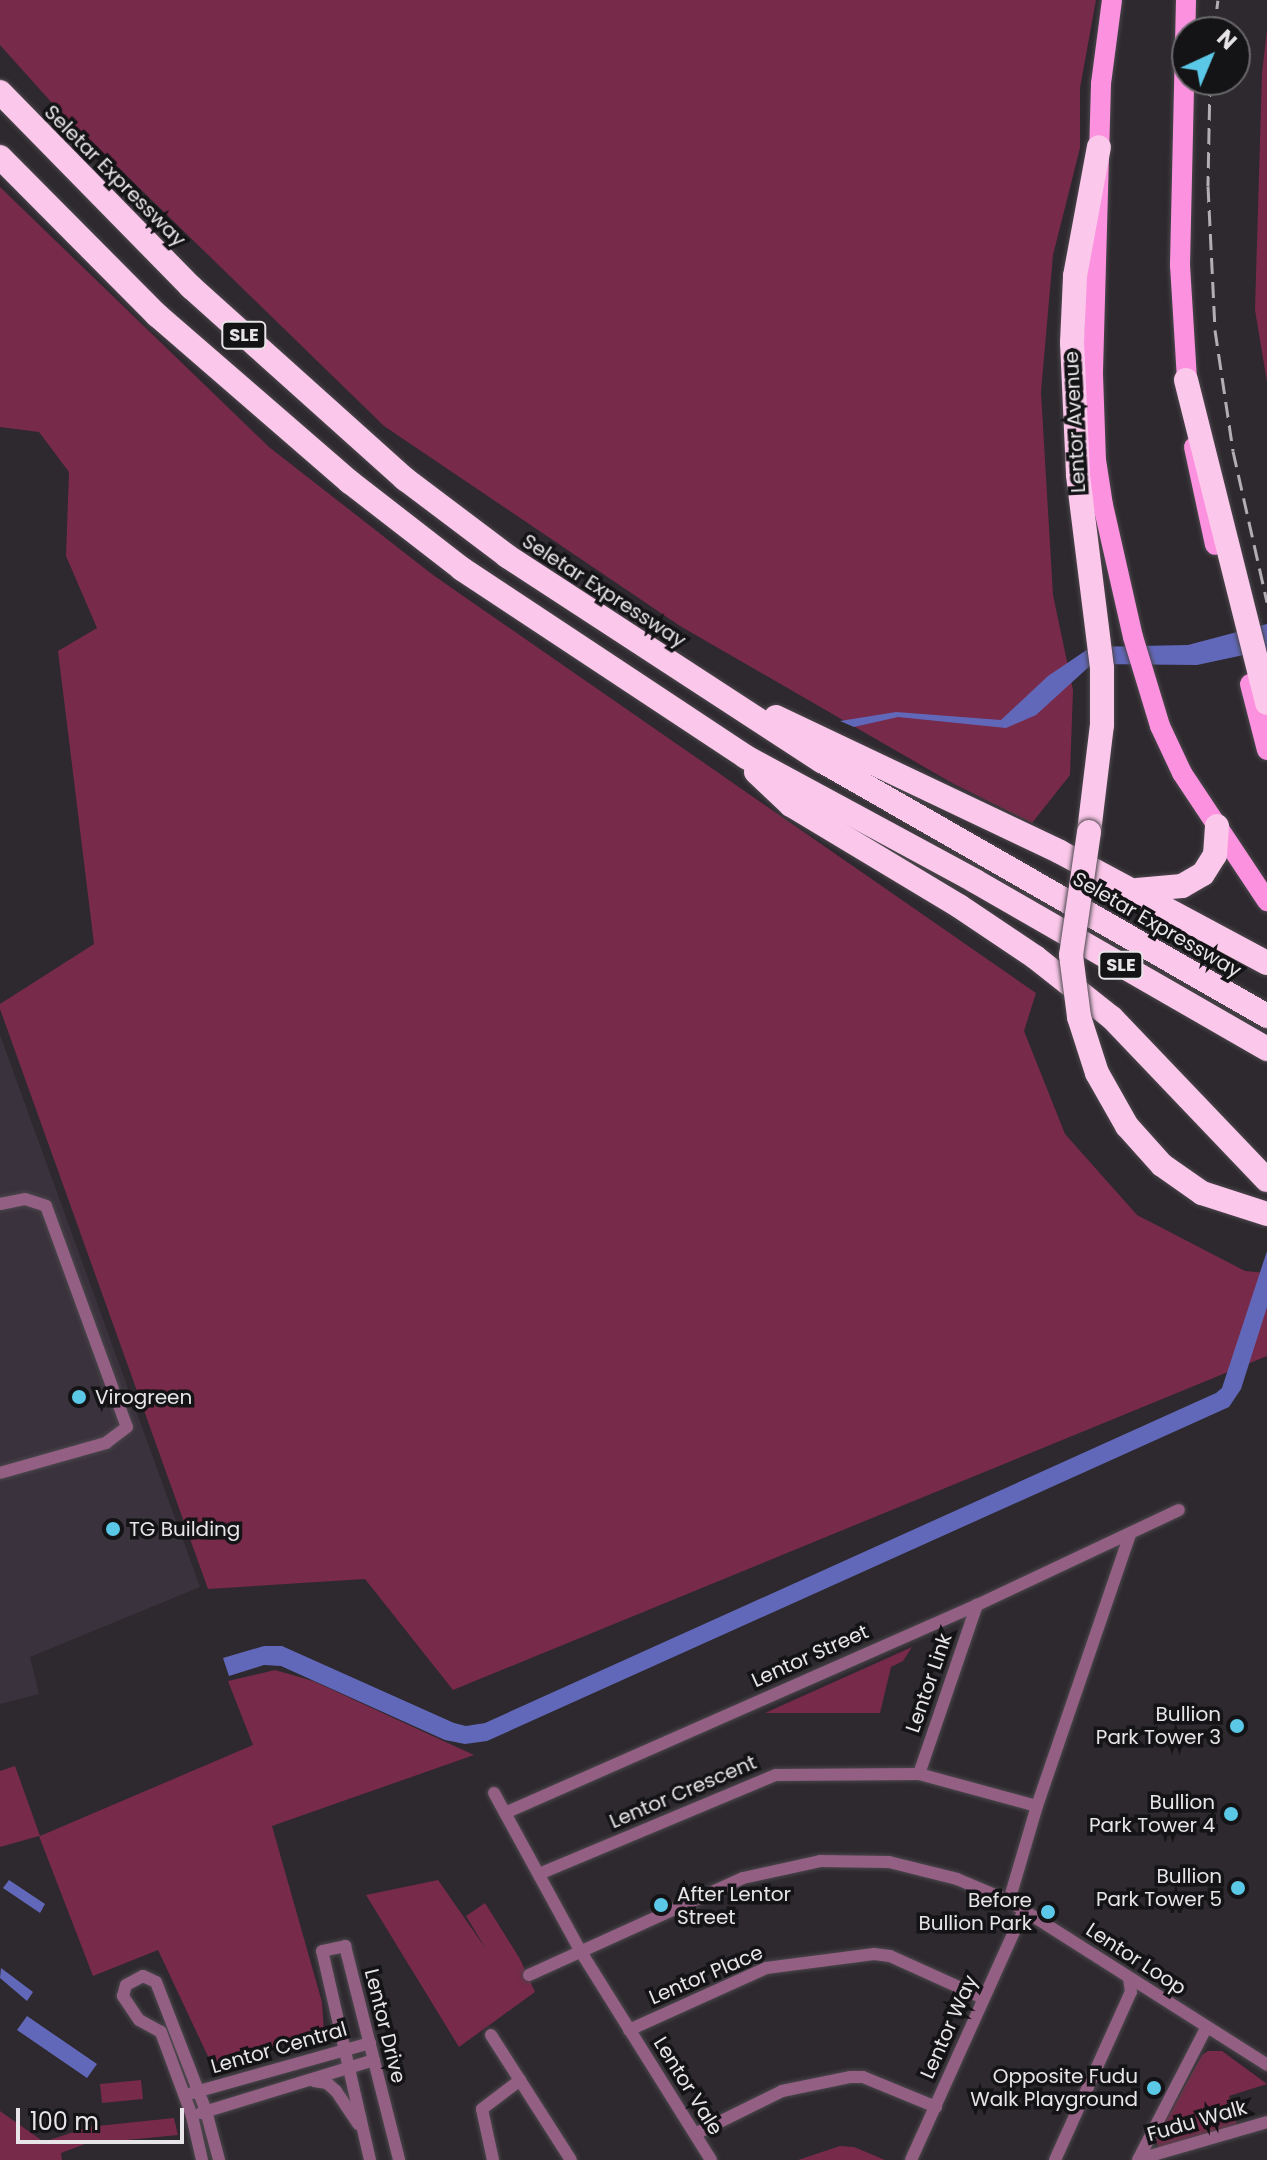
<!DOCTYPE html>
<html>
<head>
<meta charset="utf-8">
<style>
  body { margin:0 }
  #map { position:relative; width:1267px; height:2160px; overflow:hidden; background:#2d292e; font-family:Poppins,sans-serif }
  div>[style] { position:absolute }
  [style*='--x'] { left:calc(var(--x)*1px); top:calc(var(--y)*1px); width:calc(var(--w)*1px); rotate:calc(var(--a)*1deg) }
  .built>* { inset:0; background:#3a323c }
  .green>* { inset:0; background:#772a49 }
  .water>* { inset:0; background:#6268b9 }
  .roads { filter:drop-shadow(0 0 2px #4b474c) drop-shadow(0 0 2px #4b474c) }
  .street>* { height:12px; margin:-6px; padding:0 6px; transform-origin:6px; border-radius:6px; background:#936084 }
  .primary>* { height:20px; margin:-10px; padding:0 10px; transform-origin:10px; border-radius:10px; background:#fc92df }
  .highway>* { height:24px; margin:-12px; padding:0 12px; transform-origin:12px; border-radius:12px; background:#fbc7ea }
  .rail>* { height:3px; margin-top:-1.5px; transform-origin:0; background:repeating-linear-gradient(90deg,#b2afb3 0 16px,transparent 0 24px) }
  .bridges { filter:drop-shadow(0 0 2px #4b474c) drop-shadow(0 0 2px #4b474c) }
  .highway-bridge>* { height:24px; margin:-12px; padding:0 12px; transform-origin:12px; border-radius:12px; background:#fbc7ea }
  .dots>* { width:22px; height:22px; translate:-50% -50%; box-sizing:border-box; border:4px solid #141315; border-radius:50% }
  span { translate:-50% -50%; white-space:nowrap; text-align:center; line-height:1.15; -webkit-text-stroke:7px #141315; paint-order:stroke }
  .shield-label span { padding:2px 6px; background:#141315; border:2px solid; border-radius:6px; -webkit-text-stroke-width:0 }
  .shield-label { font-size:18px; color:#e8e5e9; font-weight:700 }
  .street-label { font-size:20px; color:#e8e5e9 }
  .poi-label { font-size:20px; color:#e8e5e9 }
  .left { translate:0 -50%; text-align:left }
  .right { translate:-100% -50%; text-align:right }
  .north { position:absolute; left:1171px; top:16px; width:80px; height:80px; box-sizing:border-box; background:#141315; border:2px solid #69676a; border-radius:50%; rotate:44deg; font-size:22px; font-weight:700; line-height:32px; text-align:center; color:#e8e5e9 }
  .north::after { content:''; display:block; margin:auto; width:28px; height:36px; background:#5ac8e6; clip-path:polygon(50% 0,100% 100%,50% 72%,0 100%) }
  .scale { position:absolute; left:16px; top:2108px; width:168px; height:36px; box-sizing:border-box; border:4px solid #e8e5e9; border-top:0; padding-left:10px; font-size:24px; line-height:28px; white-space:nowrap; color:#e8e5e9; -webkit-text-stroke:6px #141315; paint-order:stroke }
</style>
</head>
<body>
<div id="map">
  <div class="built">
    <i style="clip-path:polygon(0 1035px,200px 1587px,30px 1657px,39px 1694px,0 1704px)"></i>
  </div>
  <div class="green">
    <i style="clip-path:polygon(0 0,1096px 0,1080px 88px,1080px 148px,1053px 255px,1041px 392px,1053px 595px,1073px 690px,1070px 775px,1032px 823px,952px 783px,680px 626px,384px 426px,52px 103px,0 45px)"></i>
    <i style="clip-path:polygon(1267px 30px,1267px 382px,1255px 310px,1262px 73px)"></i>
    <i style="clip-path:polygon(0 187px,269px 447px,433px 575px,1036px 993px,1024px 1031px,1065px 1134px,1137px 1215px,1245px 1271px,1267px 1273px,1267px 1356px,453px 1690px,365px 1579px,208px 1589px,0 1009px,0 1004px,94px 944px,58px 651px,97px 628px,66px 556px,69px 472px,39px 432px,0 427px)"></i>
    <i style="clip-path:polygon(912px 1647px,903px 1661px,891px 1667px,880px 1713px,765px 1713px)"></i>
    <i style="clip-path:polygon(275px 1670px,313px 1681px,474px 1755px,272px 1826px,322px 2002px,324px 2033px,212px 2065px,158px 1950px,93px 1976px,39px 1836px,0 1847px,0 1771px,15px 1766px,40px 1836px,253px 1745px,228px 1681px)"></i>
    <i style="clip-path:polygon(438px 1880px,486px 1949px,466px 1916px,485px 1903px,520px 1959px,535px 1992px,459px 2047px,366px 1895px)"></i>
    <i style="clip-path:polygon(1208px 2051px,1222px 2051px,1267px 2084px,1229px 2096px,1238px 2128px,1160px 2150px,1155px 2140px,1202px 2055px)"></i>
    <i style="clip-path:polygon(141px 2080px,143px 2099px,102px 2103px,100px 2084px)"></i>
    <i style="clip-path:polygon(0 2111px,44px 2142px,88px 2127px,174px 2118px,178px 2135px,85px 2144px,61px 2153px,62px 2160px,0 2160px)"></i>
    <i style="clip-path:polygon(840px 2146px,854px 2147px,885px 2160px,798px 2160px)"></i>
  </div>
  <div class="water">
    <i style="clip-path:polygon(1267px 624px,1267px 650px,1197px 665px,1092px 664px,1036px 715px,1006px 728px,898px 717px,854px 727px,840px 721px,896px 712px,1001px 720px,1048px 676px,1091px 647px,1188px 645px)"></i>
    <i style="clip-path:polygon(1267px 1251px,1267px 1307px,1241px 1389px,1229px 1407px,487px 1741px,465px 1744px,445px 1740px,281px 1666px,264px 1665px,229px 1676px,223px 1658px,264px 1646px,282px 1646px,454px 1723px,466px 1726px,485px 1723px,1216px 1393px,1222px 1388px)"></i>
    <i style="clip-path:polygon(9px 1880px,45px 1904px,40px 1913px,3px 1888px)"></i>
    <i style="clip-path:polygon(1px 1968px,33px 1992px,27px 2001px,0 1978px)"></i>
    <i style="clip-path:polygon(27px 2016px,97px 2064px,87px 2078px,17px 2030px)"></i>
  </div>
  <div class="roads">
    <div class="street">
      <i style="--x:0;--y:1204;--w:25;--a:-11"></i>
      <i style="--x:25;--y:1199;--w:22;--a:18"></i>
      <i style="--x:46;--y:1206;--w:235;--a:69.9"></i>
      <i style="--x:127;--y:1427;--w:26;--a:143"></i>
      <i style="--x:106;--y:1443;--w:110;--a:164.2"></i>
      <i style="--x:919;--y:1774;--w:179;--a:-71.1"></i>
      <i style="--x:494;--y:1793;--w:181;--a:61.3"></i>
      <i style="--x:581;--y:1952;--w:245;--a:58"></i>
      <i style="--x:505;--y:1813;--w:516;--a:-23.78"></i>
      <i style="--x:977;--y:1605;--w:223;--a:-25.2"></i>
      <i style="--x:539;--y:1874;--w:257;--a:-22.7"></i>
      <i style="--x:776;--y:1775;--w:143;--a:-0.4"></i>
      <i style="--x:919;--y:1774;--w:122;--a:15.2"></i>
      <i style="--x:1009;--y:1901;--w:99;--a:-73.6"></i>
      <i style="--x:1037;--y:1806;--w:287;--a:-71.1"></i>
      <i style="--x:529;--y:1975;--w:235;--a:-24.4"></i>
      <i style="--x:743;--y:1878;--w:79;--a:-12.4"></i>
      <i style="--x:820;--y:1861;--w:69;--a:0.8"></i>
      <i style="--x:889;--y:1862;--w:70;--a:14"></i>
      <i style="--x:957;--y:1879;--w:56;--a:22.9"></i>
      <i style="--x:1009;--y:1901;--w:306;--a:32.4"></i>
      <i style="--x:629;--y:2030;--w:150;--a:-24.3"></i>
      <i style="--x:766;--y:1968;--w:109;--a:-7.4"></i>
      <i style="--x:874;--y:1954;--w:16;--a:7"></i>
      <i style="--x:890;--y:1956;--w:102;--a:24.3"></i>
      <i style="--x:491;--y:2035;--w:148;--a:57.4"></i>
      <i style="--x:314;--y:2081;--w:13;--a:9"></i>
      <i style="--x:327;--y:2083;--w:12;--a:42"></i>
      <i style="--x:336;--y:2091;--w:40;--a:56"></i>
      <i style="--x:192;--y:2093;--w:185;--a:-15.7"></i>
      <i style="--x:201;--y:2113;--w:181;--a:-17"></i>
      <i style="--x:695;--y:2134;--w:97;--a:-26.3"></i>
      <i style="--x:782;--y:2091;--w:69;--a:-11.6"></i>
      <i style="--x:850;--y:2077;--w:13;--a:0"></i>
      <i style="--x:863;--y:2077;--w:79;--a:22.3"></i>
      <i style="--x:1139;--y:2159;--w:133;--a:-16.1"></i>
      <i style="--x:202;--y:2160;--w:45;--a:-102.8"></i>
      <i style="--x:192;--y:2116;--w:90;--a:-110.3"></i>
      <i style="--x:161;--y:2032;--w:25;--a:-151"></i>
      <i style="--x:139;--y:2020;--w:29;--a:-124"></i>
      <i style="--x:123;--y:1996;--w:11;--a:-75"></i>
      <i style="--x:126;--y:1985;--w:19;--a:-28"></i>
      <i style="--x:143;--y:1976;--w:14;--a:25"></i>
      <i style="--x:156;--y:1982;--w:138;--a:68.8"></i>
      <i style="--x:206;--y:2111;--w:51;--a:75.1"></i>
      <i style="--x:370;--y:2160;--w:214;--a:-102.9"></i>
      <i style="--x:322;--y:1951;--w:24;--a:-12"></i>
      <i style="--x:345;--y:1946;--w:221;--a:75.8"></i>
      <i style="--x:493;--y:2160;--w:52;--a:-102.2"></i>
      <i style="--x:482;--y:2109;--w:48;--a:-37.3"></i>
      <i style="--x:911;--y:2160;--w:274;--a:-65.7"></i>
      <i style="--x:1055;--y:2160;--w:184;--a:-65.7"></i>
      <i style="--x:1131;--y:1992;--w:14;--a:-98"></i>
      <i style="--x:1138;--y:2160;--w:148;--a:-62.7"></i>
    </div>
    <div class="primary">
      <i style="--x:1112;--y:0;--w:85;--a:97.5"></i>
      <i style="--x:1101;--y:84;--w:291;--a:91.6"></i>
      <i style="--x:1093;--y:375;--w:85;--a:88"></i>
      <i style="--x:1096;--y:460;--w:46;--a:81.2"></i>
      <i style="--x:1103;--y:505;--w:135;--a:77.2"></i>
      <i style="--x:1133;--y:637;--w:93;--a:73.1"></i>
      <i style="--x:1160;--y:726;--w:52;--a:64.9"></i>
      <i style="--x:1182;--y:773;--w:154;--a:56.4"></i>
      <i style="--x:1186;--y:0;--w:265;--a:91.3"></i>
      <i style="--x:1180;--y:265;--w:131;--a:86.5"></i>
      <i style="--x:1194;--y:447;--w:100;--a:77.9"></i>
      <i style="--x:1250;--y:684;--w:68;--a:75.6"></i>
    </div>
    <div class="highway">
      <i style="--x:0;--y:92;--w:273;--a:45.6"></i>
      <i style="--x:191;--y:287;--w:288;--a:41.9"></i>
      <i style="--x:405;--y:479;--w:128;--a:37"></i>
      <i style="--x:507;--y:556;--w:376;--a:33.1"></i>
      <i style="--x:822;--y:761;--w:513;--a:29.81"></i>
      <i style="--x:0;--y:157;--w:223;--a:45.2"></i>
      <i style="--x:157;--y:315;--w:255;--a:40.9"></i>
      <i style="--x:350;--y:482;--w:142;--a:37.8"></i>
      <i style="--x:462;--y:569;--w:341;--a:33.5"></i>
      <i style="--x:746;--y:757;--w:260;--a:28.4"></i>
      <i style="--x:975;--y:881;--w:337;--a:29.9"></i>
      <i style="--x:1186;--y:380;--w:333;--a:75.9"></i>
      <i style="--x:776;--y:717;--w:314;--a:25.4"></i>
      <i style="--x:1060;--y:852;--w:235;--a:28.2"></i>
      <i style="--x:756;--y:772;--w:48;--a:43.3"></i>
      <i style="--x:791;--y:805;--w:196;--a:31"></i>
      <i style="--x:959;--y:906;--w:92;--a:33.9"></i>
      <i style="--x:1035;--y:957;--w:98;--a:38.4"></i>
      <i style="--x:1112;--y:1018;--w:224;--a:46.3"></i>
      <i style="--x:1089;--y:832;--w:108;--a:-83.1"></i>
      <i style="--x:1102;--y:725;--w:57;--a:-90"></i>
      <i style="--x:1102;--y:668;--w:195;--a:-97.1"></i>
      <i style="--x:1078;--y:474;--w:131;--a:-92.6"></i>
      <i style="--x:1072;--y:343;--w:67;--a:-87.4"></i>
      <i style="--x:1075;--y:276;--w:131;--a:-79.5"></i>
      <i style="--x:1137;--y:890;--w:45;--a:-5.1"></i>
      <i style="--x:1182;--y:886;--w:24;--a:-30"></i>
      <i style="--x:1203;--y:874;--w:22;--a:-58"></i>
      <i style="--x:1215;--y:855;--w:29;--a:-86"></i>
    </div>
  </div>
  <div class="rail">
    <i style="--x:1214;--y:32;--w:32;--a:-83"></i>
    <i style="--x:1210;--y:80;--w:106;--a:91.1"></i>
    <i style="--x:1208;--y:186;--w:144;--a:87.2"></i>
    <i style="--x:1215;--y:330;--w:122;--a:81.5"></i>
    <i style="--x:1233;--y:451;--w:155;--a:77.3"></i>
  </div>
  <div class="bridges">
    <div class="highway-bridge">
      <i style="--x:1089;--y:832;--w:124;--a:98.3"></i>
      <i style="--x:1071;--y:955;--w:63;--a:82.6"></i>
      <i style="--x:1079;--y:1017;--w:59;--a:72.2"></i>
      <i style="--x:1097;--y:1073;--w:61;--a:60.5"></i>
      <i style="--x:1127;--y:1126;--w:52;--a:48.1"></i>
      <i style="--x:1162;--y:1165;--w:49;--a:35"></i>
      <i style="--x:1202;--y:1193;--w:68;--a:17.9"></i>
    </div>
  </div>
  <div class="dots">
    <i style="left:79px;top:1397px;background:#5ac8e6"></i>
    <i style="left:113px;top:1529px;background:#5ac8e6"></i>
    <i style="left:1237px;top:1726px;background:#5ac8e6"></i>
    <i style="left:1231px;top:1814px;background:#5ac8e6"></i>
    <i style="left:1238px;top:1888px;background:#5ac8e6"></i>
    <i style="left:661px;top:1905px;background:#5ac8e6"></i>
    <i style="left:1048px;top:1912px;background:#5ac8e6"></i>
    <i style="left:1154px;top:2088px;background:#5ac8e6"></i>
  </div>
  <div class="shield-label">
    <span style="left:244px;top:335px">SLE</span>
    <span style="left:1121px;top:965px">SLE</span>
  </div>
  <div class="street-label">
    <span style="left:115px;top:176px;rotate:45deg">Seletar Expressway</span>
    <span style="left:1075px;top:422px;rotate:-93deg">Lentor Avenue</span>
    <span style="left:604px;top:591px;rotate:33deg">Seletar Expressway</span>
    <span style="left:1157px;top:925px;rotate:30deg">Seletar Expressway</span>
    <span style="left:810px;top:1656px;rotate:-24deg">Lentor Street</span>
    <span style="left:929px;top:1683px;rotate:-71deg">Lentor Link</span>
    <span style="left:683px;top:1792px;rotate:-23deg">Lentor Crescent</span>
    <span style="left:1136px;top:1959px;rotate:33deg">Lentor Loop</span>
    <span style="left:706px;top:1975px;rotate:-23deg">Lentor Place</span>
    <span style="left:385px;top:2026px;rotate:76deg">Lentor Drive</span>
    <span style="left:949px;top:2027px;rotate:-66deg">Lentor Way</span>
    <span style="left:279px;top:2048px;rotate:-16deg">Lentor Central</span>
    <span style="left:688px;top:2086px;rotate:58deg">Lentor Vale</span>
    <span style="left:1197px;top:2121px;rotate:-16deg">Fudu Walk</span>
  </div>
  <div class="poi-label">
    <span class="left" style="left:95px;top:1397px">Virogreen</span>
    <span class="left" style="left:129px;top:1529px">TG Building</span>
    <span class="right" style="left:1221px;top:1726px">Bullion<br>Park Tower 3</span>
    <span class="right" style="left:1215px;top:1814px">Bullion<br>Park Tower 4</span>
    <span class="right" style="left:1222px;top:1888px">Bullion<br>Park Tower 5</span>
    <span class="left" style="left:677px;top:1906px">After Lentor<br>Street</span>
    <span class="right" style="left:1032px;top:1912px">Before<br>Bullion Park</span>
    <span class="right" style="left:1138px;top:2088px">Opposite Fudu<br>Walk Playground</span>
  </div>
  <div class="north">N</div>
  <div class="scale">100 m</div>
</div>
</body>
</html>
